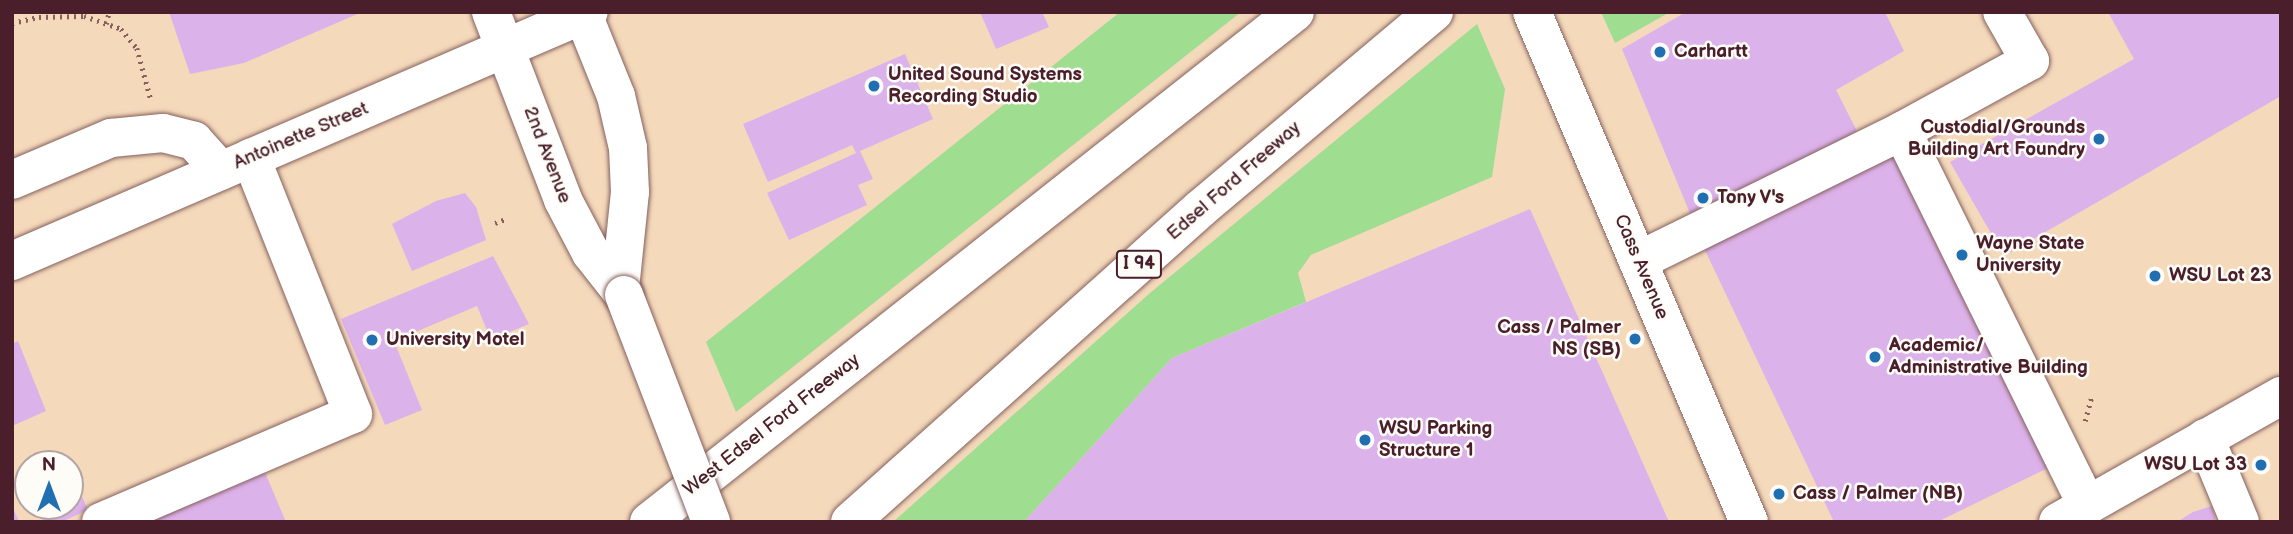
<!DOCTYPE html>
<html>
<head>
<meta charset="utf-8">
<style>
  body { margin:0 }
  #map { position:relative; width:2293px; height:534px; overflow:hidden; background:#f4d9bb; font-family:"Balsamiq Sans",sans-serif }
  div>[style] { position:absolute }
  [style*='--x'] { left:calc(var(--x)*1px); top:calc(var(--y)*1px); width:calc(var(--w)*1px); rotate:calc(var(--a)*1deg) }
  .green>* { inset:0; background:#9fdd91 }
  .building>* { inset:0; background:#dcb2eb }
  .path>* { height:4.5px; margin-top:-2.25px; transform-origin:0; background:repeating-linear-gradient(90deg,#86605d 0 2px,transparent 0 7px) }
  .roads { filter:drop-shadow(0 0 2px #86605d) drop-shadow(0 0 2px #86605d) }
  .minor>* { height:38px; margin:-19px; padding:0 19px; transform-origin:19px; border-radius:19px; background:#fff }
  .highway>* { height:38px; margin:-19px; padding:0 19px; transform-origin:19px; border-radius:19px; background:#fff }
  .bridges { filter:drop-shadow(0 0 2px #86605d) drop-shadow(0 0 2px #86605d) }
  .minor-bridge>* { height:38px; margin:-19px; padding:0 19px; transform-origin:19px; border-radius:19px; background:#fff }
  .dots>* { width:19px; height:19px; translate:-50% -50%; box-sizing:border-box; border:4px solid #fdfcf7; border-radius:50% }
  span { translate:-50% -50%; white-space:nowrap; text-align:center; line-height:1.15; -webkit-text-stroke:5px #fdfcf7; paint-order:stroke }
  .shield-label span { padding:2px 5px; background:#fdfcf7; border:2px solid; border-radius:5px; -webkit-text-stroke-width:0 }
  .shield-label { font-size:18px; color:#4a1f2b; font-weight:700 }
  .poi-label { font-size:19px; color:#4a1f2b; font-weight:700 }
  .left { translate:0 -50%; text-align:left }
  .right { translate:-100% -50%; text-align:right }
  .street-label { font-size:19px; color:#4a1f2b }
  .frame { position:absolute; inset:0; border:14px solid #4a1f2b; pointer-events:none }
  .north { position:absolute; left:14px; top:450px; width:70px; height:70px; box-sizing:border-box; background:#fdfcf7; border:2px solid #b5a4a5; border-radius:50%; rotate:0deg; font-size:19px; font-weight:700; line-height:28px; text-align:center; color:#4a1f2b }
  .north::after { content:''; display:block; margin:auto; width:24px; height:32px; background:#1f6fb2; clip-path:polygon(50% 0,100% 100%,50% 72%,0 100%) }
</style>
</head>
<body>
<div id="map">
  <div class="green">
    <i style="clip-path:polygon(1120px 12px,1241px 12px,736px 412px,706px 342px)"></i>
    <i style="clip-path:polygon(1601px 12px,1670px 12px,1615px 43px)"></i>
    <i style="clip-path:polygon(1477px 24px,1505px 89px,1492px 177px,1311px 255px,1298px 273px,1306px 302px,1172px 358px,1024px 522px,893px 522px,1150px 293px)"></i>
  </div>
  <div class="building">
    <i style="clip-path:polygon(169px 12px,362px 12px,244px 63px,190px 74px)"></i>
    <i style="clip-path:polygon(980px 12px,1042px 12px,1049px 27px,996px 49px)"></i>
    <i style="clip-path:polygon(1686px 12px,1885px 12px,1904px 51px,1836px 90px,1857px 131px,1694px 223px,1622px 49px)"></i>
    <i style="clip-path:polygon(2108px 12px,2281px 12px,2281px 96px,2004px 256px,1950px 162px,2134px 59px)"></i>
    <i style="clip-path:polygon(905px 54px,933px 119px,860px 151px,873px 179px,858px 185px,867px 205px,789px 240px,767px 193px,856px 153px,852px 145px,768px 182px,743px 124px)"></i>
    <i style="clip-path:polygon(1897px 155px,2048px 468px,1937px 522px,1834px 522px,1703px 246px)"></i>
    <i style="clip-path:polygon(465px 193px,476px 207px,486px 240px,412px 271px,392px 224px,436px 201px)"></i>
    <i style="clip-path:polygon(1530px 209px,1669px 522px,1024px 522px,1172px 358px)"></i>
    <i style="clip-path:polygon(493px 256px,529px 324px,491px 340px,477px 306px,394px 341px,422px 410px,385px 425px,341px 319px)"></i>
    <i style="clip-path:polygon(18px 341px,46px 411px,12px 426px,12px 344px)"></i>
    <i style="clip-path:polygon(264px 470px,286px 522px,143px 522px)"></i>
    <i style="clip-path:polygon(75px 481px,88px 510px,61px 522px,44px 522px,37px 506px,70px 506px,70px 484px)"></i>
    <i style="clip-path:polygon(12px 505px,19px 522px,12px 522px)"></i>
    <i style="clip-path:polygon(2212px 506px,2216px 522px,2177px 522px,2193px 512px)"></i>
  </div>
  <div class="path">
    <i style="--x:12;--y:23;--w:28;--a:-13"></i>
    <i style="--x:39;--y:17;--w:45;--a:-1.3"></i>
    <i style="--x:84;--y:16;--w:39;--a:19"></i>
    <i style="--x:121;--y:29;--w:25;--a:50"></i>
    <i style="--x:137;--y:48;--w:54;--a:74.9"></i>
    <i style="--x:106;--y:24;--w:12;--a:-76"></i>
    <i style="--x:495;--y:223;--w:12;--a:-20"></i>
    <i style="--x:2085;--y:421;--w:24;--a:-75"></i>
  </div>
  <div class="roads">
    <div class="minor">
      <i style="--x:491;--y:12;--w:201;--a:69"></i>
      <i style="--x:563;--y:200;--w:60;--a:62.2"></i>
      <i style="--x:591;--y:253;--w:53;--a:51.8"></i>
      <i style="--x:582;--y:12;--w:91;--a:68"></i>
      <i style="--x:616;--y:96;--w:53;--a:77"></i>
      <i style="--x:628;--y:148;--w:44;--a:87.4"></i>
      <i style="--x:630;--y:192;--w:97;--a:95.9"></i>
      <i style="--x:1532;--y:12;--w:554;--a:66.95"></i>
      <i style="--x:1902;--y:131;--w:418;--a:63.7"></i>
      <i style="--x:12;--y:180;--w:108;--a:-23"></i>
      <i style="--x:111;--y:138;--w:52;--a:-5.5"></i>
      <i style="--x:163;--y:133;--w:32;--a:14"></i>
      <i style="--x:194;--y:141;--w:40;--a:48"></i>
      <i style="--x:12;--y:261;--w:628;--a:-23.34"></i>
      <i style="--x:1638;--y:261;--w:294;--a:-26.2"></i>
      <i style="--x:1902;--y:131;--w:146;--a:-28.7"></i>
      <i style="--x:2030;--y:61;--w:56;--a:-119.7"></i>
      <i style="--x:2205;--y:438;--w:91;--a:67.4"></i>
      <i style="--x:101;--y:522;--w:274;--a:-23.2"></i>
      <i style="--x:353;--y:414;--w:276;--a:-111.7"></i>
      <i style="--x:2058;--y:522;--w:256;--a:-29.5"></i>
    </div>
    <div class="highway">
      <i style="--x:649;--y:522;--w:823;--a:-38.29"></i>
      <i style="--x:850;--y:522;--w:470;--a:-41.8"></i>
      <i style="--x:1200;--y:209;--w:306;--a:-40.1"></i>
    </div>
  </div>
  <div class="bridges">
    <div class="minor-bridge">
      <i style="--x:624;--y:295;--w:243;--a:69"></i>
    </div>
  </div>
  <div class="dots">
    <i style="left:1660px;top:52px;background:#1f6fb2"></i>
    <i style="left:874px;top:86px;background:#1f6fb2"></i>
    <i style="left:2099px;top:139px;background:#1f6fb2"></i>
    <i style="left:1703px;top:198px;background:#1f6fb2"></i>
    <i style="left:1962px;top:255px;background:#1f6fb2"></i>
    <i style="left:2155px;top:276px;background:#1f6fb2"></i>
    <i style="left:1635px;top:339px;background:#1f6fb2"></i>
    <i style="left:372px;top:340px;background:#1f6fb2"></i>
    <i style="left:1875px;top:357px;background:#1f6fb2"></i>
    <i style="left:1365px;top:440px;background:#1f6fb2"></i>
    <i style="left:2261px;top:465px;background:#1f6fb2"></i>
    <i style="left:1779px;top:494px;background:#1f6fb2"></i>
  </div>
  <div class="shield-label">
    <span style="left:1139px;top:264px">I 94</span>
  </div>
  <div class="poi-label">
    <span class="left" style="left:1674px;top:52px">Carhartt</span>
    <span class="left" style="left:888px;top:86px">United Sound Systems<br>Recording Studio</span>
    <span class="right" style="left:2085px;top:139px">Custodial/Grounds<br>Building Art Foundry</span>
    <span class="left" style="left:1717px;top:198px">Tony V's</span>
    <span class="left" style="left:1976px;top:255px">Wayne State<br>University</span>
    <span class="left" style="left:2169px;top:276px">WSU Lot 23</span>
    <span class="right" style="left:1621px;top:339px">Cass / Palmer<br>NS (SB)</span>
    <span class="left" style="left:386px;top:340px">University Motel</span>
    <span class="left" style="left:1889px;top:357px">Academic/<br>Administrative Building</span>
    <span class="left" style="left:1379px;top:440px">WSU Parking<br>Structure 1</span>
    <span class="right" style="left:2247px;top:465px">WSU Lot 33</span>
    <span class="left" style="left:1793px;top:494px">Cass / Palmer (NB)</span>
  </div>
  <div class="street-label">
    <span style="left:301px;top:136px;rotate:-23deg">Antoinette Street</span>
    <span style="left:547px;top:155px;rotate:69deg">2nd Avenue</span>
    <span style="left:1234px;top:181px;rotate:-41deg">Edsel Ford Freeway</span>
    <span style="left:1641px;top:267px;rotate:67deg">Cass Avenue</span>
    <span style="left:772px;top:425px;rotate:-38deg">West Edsel Ford Freeway</span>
  </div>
  <div class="frame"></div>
  <div class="north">N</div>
</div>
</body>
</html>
